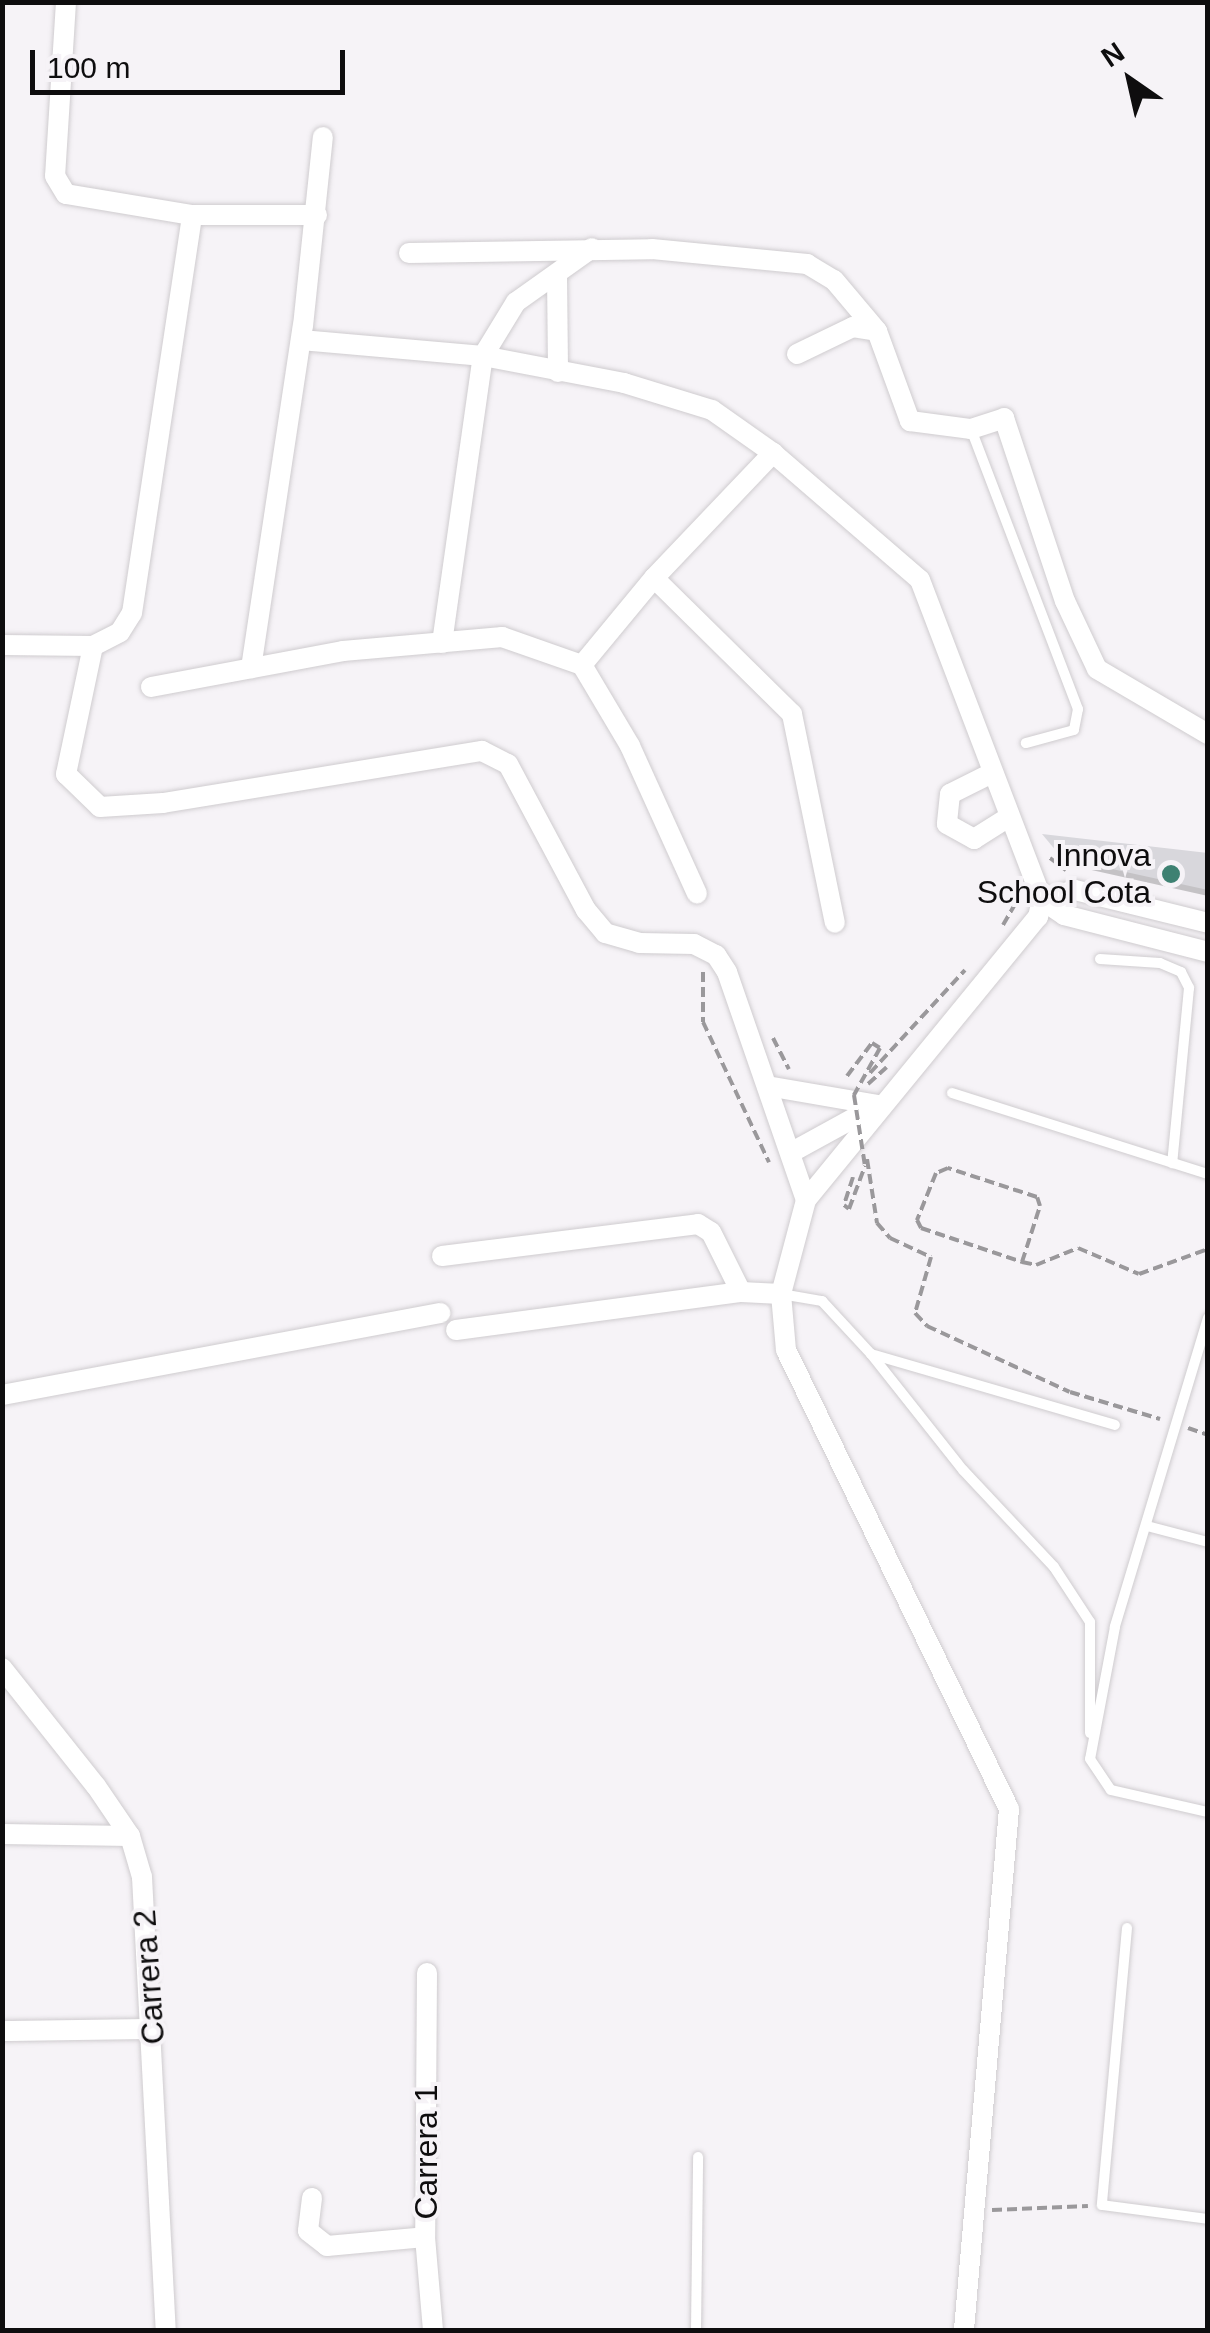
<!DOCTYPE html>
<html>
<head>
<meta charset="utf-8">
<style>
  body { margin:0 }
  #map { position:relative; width:1210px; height:2333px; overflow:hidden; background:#f6f3f7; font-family:Arial,sans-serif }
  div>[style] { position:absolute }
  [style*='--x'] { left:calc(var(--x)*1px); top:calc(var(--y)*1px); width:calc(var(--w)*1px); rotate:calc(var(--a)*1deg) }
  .shadow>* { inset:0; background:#0003 }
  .building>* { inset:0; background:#d8d7dc }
  .path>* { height:4px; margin-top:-2px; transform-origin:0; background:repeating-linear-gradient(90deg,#9a989b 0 10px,transparent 0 15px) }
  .roads { filter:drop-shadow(0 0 2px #cfcccf) drop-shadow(0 0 2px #cfcccf) }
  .service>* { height:10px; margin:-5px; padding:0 5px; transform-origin:5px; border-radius:5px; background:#fff }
  .minor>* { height:20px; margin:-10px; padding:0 10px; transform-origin:10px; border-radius:10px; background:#fff }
  .path-bridge>* { height:4px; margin-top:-2px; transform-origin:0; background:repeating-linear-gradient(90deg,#9a989b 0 10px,transparent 0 15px) }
  .dots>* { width:28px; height:28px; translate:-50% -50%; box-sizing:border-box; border:5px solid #f6f3f7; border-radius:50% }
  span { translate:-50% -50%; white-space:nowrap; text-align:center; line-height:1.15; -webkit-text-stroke:8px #f6f3f7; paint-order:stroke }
  .poi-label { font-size:32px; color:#0e0d0e }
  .right { translate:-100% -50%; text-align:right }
  .street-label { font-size:32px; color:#0e0d0e }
  .frame { position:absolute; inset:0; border:5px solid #0e0d0e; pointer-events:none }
  .north { position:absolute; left:1080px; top:30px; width:100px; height:100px; -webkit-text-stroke:8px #f6f3f7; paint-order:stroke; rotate:326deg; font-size:28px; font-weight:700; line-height:40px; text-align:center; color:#0e0d0e }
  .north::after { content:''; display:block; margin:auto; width:35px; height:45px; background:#0e0d0e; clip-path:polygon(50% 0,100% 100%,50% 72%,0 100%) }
  .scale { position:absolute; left:30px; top:50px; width:315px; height:45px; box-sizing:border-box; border:5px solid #0e0d0e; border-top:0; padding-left:12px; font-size:30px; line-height:35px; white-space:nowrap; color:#0e0d0e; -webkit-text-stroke:8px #f6f3f7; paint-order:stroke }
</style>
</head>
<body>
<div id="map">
  <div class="shadow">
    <i style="clip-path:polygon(1063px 856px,1208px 856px,1208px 896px,1087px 869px)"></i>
  </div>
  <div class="building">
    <i style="clip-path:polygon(1042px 834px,1208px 853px,1208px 890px,1062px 858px)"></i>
  </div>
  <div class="path">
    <i style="--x:1050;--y:858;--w:20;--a:37"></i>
    <i style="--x:1003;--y:925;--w:24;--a:-60"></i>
    <i style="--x:1015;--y:904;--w:17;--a:-97"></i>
    <i style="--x:703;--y:972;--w:50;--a:90"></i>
    <i style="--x:703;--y:1022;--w:155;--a:64.8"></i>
    <i style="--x:773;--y:1038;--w:35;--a:63"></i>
    <i style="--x:870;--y:1073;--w:140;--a:-47.3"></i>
    <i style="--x:868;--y:1084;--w:25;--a:-42"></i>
    <i style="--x:867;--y:1159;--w:65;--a:81.1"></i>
    <i style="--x:877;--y:1223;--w:20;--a:49"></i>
    <i style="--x:890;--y:1238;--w:45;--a:24.9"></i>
    <i style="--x:931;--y:1257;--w:58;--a:105.9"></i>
    <i style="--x:915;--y:1313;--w:18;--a:47"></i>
    <i style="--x:927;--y:1326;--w:157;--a:24.8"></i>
    <i style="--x:1070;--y:1392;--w:94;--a:16.7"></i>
    <i style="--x:853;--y:1177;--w:29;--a:108"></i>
    <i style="--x:844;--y:1205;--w:6;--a:39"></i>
    <i style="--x:849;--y:1209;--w:46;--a:-69.6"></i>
    <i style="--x:1022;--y:1262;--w:59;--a:-72.2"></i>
    <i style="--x:1040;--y:1206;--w:9;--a:-108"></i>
    <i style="--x:1037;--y:1197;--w:94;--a:-162"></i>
    <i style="--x:948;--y:1168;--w:13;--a:157"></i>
    <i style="--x:936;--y:1173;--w:51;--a:112"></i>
    <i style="--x:917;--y:1220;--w:9;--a:63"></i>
    <i style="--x:921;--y:1228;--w:107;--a:18.6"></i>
    <i style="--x:1022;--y:1262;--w:14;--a:12"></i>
    <i style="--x:1036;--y:1265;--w:45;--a:-22"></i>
    <i style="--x:1078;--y:1248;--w:66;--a:23.1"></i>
    <i style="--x:1139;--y:1274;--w:73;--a:-19.9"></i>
    <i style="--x:1188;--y:1428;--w:21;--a:19"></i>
    <i style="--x:992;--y:2210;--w:96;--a:-2.4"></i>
  </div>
  <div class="roads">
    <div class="service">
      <i style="--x:971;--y:429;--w:300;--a:69.1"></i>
      <i style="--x:1078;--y:709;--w:21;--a:101"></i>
      <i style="--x:1074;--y:730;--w:50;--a:164.8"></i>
      <i style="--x:1100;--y:959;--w:60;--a:3.8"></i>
      <i style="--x:1160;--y:963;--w:23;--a:23"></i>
      <i style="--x:1181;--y:972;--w:18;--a:63"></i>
      <i style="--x:1189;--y:988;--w:176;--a:95.5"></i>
      <i style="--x:952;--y:1093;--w:269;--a:17.6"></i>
      <i style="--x:781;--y:1294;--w:42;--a:9.7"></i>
      <i style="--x:822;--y:1301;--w:72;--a:47.2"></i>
      <i style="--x:871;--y:1354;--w:254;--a:16.2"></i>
      <i style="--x:1208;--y:1318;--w:323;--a:106.8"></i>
      <i style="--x:1115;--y:1627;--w:134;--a:100.7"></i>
      <i style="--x:1090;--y:1759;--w:37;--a:56"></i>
      <i style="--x:1111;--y:1790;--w:99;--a:12.8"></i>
      <i style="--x:871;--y:1354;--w:148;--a:51.6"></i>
      <i style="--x:963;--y:1470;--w:133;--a:46.8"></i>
      <i style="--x:1054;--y:1567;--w:66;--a:56.8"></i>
      <i style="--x:1090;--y:1622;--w:111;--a:90"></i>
      <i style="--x:1147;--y:1526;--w:63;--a:14.7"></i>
      <i style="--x:1127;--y:1928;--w:278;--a:95.2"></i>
      <i style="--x:1102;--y:2205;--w:107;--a:7.5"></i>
      <i style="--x:696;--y:2330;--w:173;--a:-89.3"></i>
    </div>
    <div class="minor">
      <i style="--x:66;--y:2;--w:174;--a:93.6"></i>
      <i style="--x:55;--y:176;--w:21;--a:59"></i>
      <i style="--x:66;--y:194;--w:128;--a:9.5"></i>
      <i style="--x:192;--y:215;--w:125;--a:0"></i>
      <i style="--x:409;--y:253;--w:243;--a:-0.9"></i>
      <i style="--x:652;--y:249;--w:156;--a:5.5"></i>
      <i style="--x:807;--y:264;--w:31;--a:31"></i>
      <i style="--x:834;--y:280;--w:67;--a:49.9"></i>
      <i style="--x:557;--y:274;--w:98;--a:89.4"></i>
      <i style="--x:301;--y:340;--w:183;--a:5"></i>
      <i style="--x:483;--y:356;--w:63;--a:-58.6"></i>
      <i style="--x:516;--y:302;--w:93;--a:-35.4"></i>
      <i style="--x:797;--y:354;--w:62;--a:-25.7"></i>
      <i style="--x:853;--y:327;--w:24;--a:9"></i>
      <i style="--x:877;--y:331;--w:96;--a:69.9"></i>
      <i style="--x:910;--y:421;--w:62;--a:7.5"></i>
      <i style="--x:971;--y:429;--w:35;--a:-18"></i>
      <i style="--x:1004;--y:418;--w:193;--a:71.6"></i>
      <i style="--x:1065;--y:601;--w:75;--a:64.8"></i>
      <i style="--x:1097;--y:669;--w:129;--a:30.4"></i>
      <i style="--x:654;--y:578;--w:194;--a:44.6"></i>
      <i style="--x:792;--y:714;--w:213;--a:78.4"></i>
      <i style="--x:442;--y:643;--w:290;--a:-81.9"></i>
      <i style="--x:483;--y:356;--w:144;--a:10.8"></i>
      <i style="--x:624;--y:383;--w:92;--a:17.1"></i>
      <i style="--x:712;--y:410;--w:75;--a:35.2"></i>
      <i style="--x:773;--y:453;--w:194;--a:40.8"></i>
      <i style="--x:920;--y:580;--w:342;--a:69.1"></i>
      <i style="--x:1042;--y:900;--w:27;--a:34"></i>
      <i style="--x:1064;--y:915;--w:149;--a:14.4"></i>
      <i style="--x:2;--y:645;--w:91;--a:0.6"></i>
      <i style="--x:93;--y:646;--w:30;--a:-27"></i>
      <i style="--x:120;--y:632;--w:22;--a:-58"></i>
      <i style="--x:132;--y:613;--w:402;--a:-81.4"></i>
      <i style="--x:93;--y:646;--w:131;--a:101.9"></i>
      <i style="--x:66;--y:774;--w:47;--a:44.1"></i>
      <i style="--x:100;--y:807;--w:63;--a:-3.6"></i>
      <i style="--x:163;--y:803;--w:323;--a:-9.3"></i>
      <i style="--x:482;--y:751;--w:29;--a:27"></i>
      <i style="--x:508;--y:764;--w:166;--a:61.9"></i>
      <i style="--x:586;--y:910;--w:30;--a:50"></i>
      <i style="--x:605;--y:933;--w:35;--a:16"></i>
      <i style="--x:639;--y:943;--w:55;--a:1"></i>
      <i style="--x:694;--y:944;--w:25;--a:27"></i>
      <i style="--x:716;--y:955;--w:20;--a:57"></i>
      <i style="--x:727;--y:972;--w:241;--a:70.9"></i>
      <i style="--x:806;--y:1200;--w:97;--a:104.9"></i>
      <i style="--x:781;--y:1294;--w:56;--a:84.9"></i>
      <i style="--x:786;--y:1350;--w:510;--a:64.09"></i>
      <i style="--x:1009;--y:1809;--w:523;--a:94.94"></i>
      <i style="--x:582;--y:665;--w:113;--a:-50.4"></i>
      <i style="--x:654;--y:578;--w:173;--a:-46.4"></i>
      <i style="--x:251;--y:668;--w:346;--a:-81.4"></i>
      <i style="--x:303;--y:326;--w:190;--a:-84"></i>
      <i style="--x:151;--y:687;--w:195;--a:-10.6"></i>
      <i style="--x:343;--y:651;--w:160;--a:-5"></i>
      <i style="--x:502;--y:637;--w:85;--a:19.3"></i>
      <i style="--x:582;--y:665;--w:94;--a:59.3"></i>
      <i style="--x:630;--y:746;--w:162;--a:65.6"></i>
      <i style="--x:992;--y:773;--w:47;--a:153.4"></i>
      <i style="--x:950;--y:794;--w:30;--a:96"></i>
      <i style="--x:947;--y:824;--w:31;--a:29"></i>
      <i style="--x:974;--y:839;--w:41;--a:-32.2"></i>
      <i style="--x:1042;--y:900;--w:34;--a:-17"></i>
      <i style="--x:1075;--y:890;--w:137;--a:13.9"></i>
      <i style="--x:767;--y:1086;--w:113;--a:9.7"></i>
      <i style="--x:792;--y:1152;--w:91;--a:-28.8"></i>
      <i style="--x:806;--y:1200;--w:366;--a:-50.7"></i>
      <i style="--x:1038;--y:917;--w:17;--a:-77"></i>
      <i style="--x:442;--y:1256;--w:258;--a:-7.1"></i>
      <i style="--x:698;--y:1224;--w:15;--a:32"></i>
      <i style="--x:711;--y:1232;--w:67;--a:63.4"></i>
      <i style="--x:741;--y:1292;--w:40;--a:2.9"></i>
      <i style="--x:456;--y:1330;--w:288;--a:-7.6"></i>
      <i style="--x:2;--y:1395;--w:446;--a:-10.6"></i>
      <i style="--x:2;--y:1668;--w:151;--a:51.5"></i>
      <i style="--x:96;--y:1786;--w:60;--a:55.8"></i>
      <i style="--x:130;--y:1836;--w:43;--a:73.7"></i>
      <i style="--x:142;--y:1877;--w:454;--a:87"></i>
      <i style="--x:2;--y:1834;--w:128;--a:0.9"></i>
      <i style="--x:427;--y:1973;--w:264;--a:90.4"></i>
      <i style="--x:425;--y:2237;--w:93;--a:85.1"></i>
      <i style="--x:2;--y:2031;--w:151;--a:-0.8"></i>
      <i style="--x:312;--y:2198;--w:33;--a:97"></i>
      <i style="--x:308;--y:2231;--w:24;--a:38"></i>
      <i style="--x:327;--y:2246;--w:98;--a:-5.2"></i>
    </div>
  </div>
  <div class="path-bridge">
    <i style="--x:847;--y:1076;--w:41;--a:-52.9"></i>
    <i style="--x:872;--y:1043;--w:9;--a:32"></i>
    <i style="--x:880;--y:1048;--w:54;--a:119"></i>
    <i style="--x:854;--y:1095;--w:72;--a:81.2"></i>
  </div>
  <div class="dots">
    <i style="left:1171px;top:874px;background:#3e8172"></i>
  </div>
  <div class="poi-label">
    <span class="right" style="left:1151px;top:874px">Innova<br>School Cota</span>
  </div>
  <div class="street-label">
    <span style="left:149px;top:1977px;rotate:-94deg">Carrera 2</span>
    <span style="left:426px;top:2152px;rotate:-90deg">Carrera 1</span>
  </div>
  <div class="frame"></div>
  <div class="north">N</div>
  <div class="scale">100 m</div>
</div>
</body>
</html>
